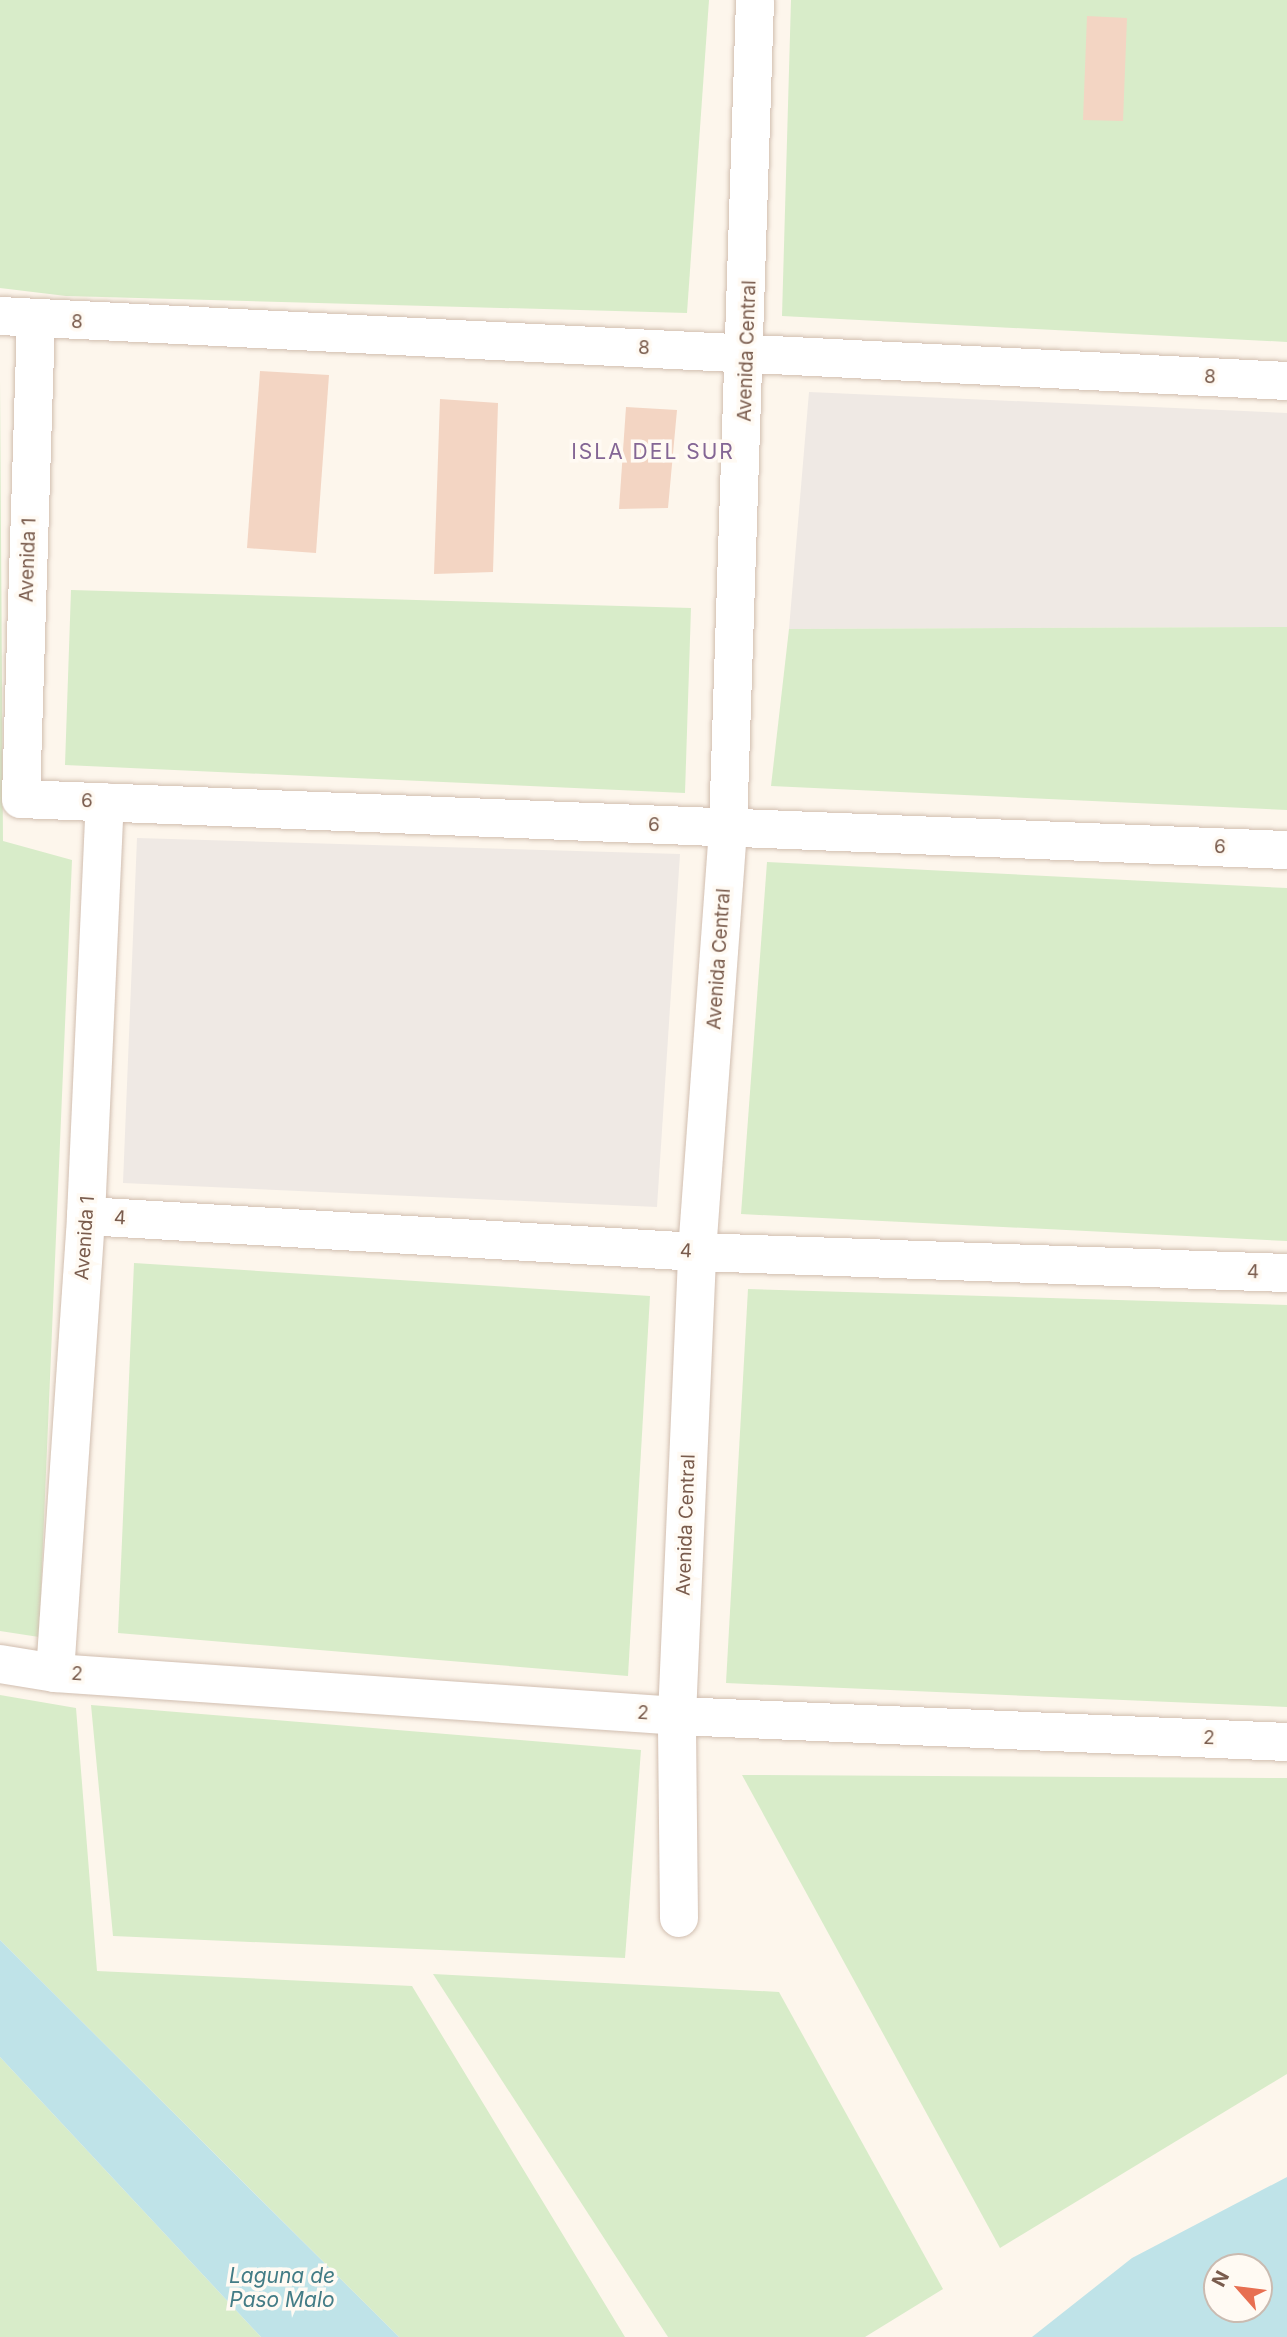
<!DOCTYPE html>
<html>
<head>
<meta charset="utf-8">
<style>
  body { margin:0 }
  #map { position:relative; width:1287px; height:2337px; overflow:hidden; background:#fdf6ec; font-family:Inter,sans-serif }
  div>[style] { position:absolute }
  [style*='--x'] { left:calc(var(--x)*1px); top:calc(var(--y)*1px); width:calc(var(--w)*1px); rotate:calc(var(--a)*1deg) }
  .industrial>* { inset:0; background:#efe9e4 }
  .green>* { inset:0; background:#d8ecc9 }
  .water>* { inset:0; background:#bfe3e8 }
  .building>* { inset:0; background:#f3d5c3 }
  .roads { filter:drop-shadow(0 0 2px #d1beb0) drop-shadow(0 0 2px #d1beb0) }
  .minor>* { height:38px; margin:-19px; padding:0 19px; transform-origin:19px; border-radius:19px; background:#fff }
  span { translate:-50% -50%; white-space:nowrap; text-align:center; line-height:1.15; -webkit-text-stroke:7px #fffaf3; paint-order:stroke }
  .street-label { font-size:19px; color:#7a5c4d }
  .neighbourhood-label { font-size:21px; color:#846695; letter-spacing:2px }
  .water-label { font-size:21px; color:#437c86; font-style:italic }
  .north { position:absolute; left:1203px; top:2253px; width:70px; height:70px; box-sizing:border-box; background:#fffaf3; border:2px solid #cabbb1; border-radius:50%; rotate:298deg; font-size:19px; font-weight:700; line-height:28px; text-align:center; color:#7a5c4d }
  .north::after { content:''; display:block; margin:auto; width:24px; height:32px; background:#e76f51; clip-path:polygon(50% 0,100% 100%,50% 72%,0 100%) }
</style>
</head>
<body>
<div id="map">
  <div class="industrial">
    <i style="clip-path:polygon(809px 392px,1287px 413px,1287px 627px,789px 629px)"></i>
    <i style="clip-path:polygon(137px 838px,680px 854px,657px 1207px,123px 1183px)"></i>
  </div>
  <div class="green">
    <i style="clip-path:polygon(0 0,709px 0,687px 313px,66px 296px,0 288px)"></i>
    <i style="clip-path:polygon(791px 0,1287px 0,1287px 342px,782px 316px)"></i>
    <i style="clip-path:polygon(0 377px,3px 841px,72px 860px,39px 1637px,0 1631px)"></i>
    <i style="clip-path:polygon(71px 590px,691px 608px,685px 793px,65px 765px)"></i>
    <i style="clip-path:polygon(1287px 627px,1287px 810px,771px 786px,789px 629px)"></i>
    <i style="clip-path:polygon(767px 862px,1287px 888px,1287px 1241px,741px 1214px)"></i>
    <i style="clip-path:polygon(134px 1263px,650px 1296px,628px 1676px,118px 1633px)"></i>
    <i style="clip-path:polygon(748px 1289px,1287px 1305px,1287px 1707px,726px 1683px)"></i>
    <i style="clip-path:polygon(0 1695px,76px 1708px,97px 1971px,412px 1986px,625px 2337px,399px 2337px,0 1940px)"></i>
    <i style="clip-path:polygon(91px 1705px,641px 1750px,625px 1958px,113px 1936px)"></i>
    <i style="clip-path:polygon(742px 1775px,1287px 1778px,1287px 2074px,1000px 2248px)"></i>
    <i style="clip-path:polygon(433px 1974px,779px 1992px,943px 2289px,865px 2337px,668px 2337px)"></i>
    <i style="clip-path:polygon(0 2057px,261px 2337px,0 2337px)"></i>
  </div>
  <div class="water">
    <i style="clip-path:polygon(0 1940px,237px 2176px,399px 2337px,261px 2337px,0 2057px)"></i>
    <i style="clip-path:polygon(evenodd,1287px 2177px,1287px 2337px,1032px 2337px,1132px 2258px,1287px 2177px,1259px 2267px,1259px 2309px,1217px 2309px,1217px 2267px,1259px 2267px)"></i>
  </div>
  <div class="building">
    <i style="clip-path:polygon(1087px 16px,1127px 18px,1123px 121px,1083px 120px)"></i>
    <i style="clip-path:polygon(260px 371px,329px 375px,316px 553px,247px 548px)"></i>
    <i style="clip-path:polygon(440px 399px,498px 403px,493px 572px,434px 574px)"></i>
    <i style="clip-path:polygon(626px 407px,677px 410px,668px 508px,619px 509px)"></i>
  </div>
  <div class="roads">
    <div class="minor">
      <i style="--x:0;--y:316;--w:1289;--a:2.89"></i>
      <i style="--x:36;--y:320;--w:479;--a:91.8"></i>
      <i style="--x:21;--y:799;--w:1267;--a:2.31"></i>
      <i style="--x:86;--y:1216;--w:612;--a:3.37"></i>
      <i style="--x:697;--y:1252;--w:590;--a:2.04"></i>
      <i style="--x:0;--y:1664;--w:56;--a:9.3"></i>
      <i style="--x:55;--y:1673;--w:623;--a:3.95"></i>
      <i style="--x:677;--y:1716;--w:611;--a:2.44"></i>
      <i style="--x:55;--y:1673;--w:458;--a:-86.1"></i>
      <i style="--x:86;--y:1216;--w:414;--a:-87.4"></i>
      <i style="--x:679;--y:1918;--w:202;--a:-90.6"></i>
      <i style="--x:677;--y:1716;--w:464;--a:-87.5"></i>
      <i style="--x:697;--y:1252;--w:425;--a:-85.8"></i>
      <i style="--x:728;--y:828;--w:828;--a:-88.13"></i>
    </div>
  </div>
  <div class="street-label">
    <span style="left:77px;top:322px;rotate:3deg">8</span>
    <span style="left:644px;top:348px;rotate:3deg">8</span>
    <span style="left:747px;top:351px;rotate:-88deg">Avenida Central</span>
    <span style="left:1210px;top:377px;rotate:3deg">8</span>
    <span style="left:28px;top:560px;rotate:-88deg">Avenida 1</span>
    <span style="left:87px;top:801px;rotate:2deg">6</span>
    <span style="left:654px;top:825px;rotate:2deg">6</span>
    <span style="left:1220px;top:847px;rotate:2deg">6</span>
    <span style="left:719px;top:959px;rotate:-86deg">Avenida Central</span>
    <span style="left:120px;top:1218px;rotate:3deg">4</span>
    <span style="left:85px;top:1238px;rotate:-86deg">Avenida 1</span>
    <span style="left:686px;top:1251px;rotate:3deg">4</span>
    <span style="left:1253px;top:1272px;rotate:2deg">4</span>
    <span style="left:686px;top:1525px;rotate:-88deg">Avenida Central</span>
    <span style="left:77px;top:1674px;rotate:4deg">2</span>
    <span style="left:643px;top:1713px;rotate:4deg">2</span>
    <span style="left:1209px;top:1738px;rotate:2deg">2</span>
  </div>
  <div class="neighbourhood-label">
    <span style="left:653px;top:452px">ISLA DEL SUR</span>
  </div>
  <div class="water-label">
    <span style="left:282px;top:2288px">Laguna de<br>Paso Malo</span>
  </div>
  <div class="north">N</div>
</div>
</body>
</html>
